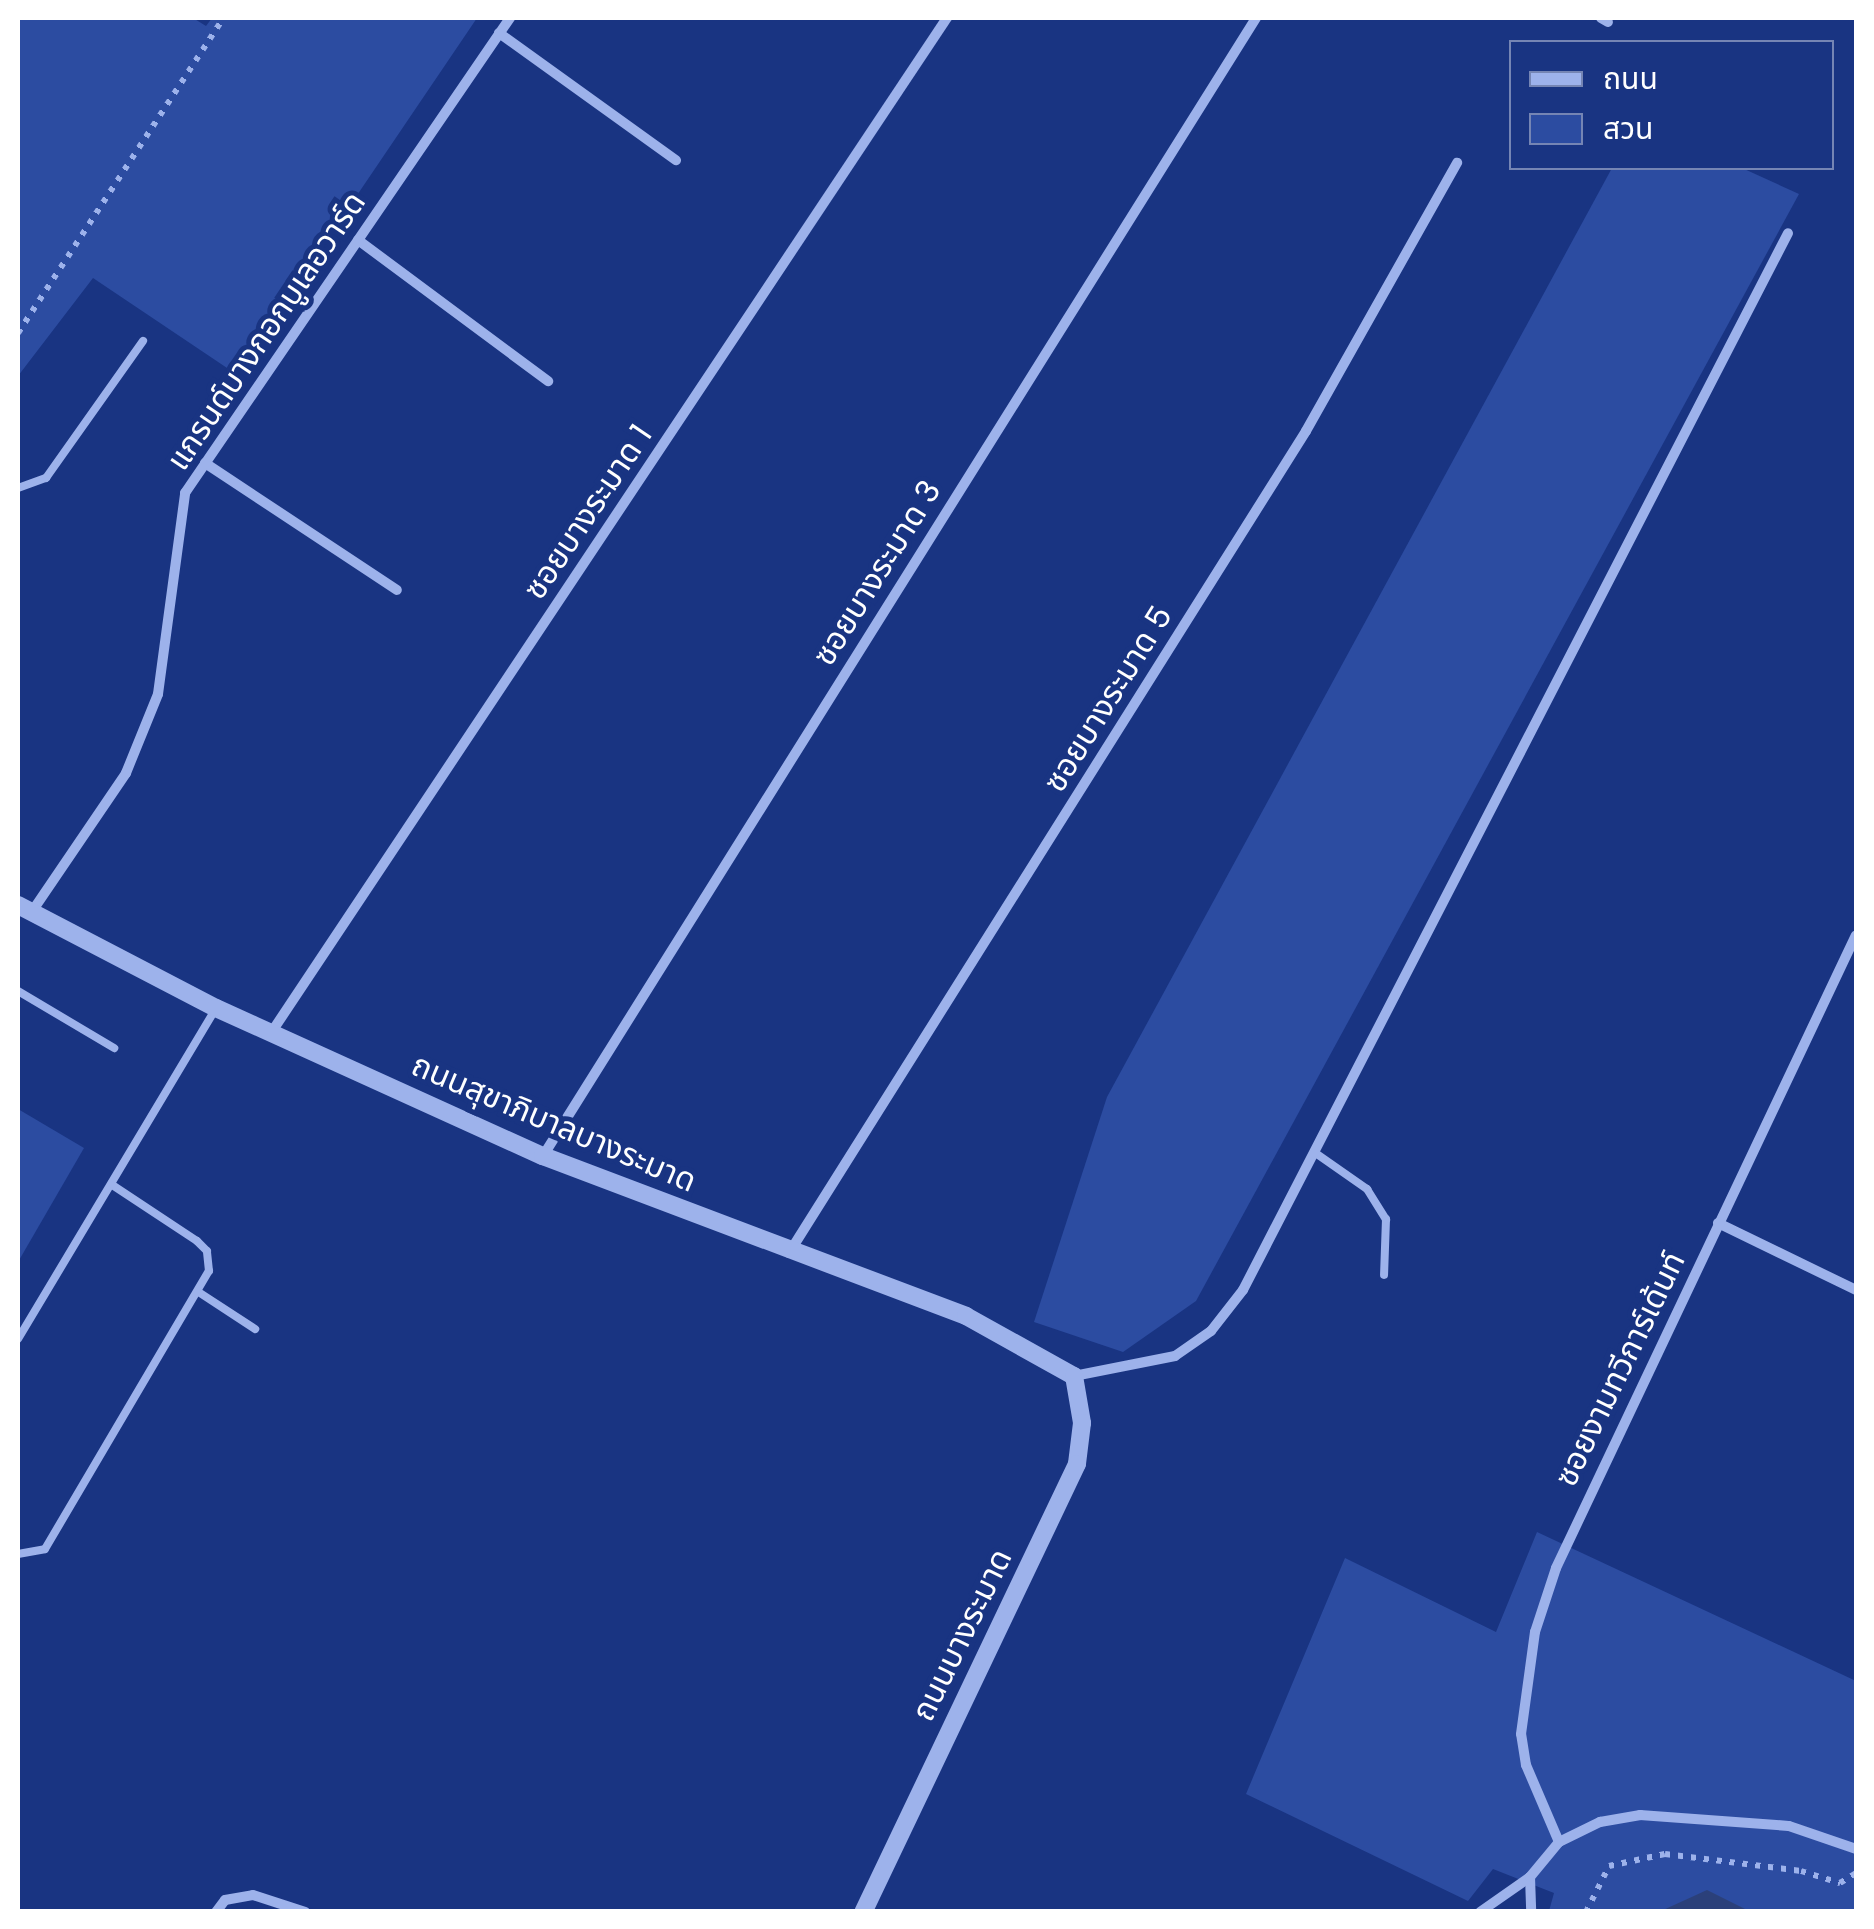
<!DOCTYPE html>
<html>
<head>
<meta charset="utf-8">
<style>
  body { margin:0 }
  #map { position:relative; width:1874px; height:1929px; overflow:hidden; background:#193482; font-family:Poppins,"Noto Sans Thai",sans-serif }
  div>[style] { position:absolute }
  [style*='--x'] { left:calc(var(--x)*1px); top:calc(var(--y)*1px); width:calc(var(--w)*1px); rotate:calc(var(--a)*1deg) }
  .green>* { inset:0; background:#2c4ca1 }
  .water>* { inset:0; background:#2b407a }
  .path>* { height:6px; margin-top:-3px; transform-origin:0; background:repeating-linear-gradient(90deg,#9db2eb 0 5px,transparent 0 13px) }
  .service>* { height:8px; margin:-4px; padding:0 4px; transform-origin:4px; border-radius:4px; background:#9db2eb }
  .minor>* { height:10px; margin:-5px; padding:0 5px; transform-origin:5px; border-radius:5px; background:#9db2eb }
  .tertiary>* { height:18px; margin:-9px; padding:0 9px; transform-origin:9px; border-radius:9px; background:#9db2eb }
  span { translate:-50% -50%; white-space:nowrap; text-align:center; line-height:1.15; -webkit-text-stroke:10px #193482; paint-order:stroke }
  .street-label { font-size:32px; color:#fff }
  .frame { position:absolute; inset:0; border:20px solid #fff; pointer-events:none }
  .legend { position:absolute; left:1509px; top:40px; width:325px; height:130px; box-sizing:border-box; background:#193482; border:2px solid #7585b4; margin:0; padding:12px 18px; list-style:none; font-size:30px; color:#fff }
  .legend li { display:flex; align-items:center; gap:20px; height:50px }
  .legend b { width:50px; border:2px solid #7585b4 }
</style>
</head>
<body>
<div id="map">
  <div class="green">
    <i style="clip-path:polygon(18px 18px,193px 18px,206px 26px,212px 18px,477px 18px,236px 374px,93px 278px,18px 376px)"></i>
    <i style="clip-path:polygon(1612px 168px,1742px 168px,1799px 194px,1196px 1301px,1123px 1352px,1034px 1322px,1107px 1097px)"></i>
    <i style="clip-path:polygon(18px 1109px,84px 1148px,18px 1262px)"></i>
    <i style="clip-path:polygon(1537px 1532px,1856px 1681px,1856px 1911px,1549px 1911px,1554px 1893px,1493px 1869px,1468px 1901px,1246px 1794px,1345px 1558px,1496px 1632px)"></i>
  </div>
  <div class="water">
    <i style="clip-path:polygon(1707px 1890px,1749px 1911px,1661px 1911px)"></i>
  </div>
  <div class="path">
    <i style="--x:18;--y:333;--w:376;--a:-56.9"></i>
    <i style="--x:1586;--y:1912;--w:51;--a:-63.4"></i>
    <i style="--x:1609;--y:1866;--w:57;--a:-12.1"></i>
    <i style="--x:1665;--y:1854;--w:137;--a:7.1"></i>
    <i style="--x:1801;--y:1871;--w:41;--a:17.1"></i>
    <i style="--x:1840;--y:1883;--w:19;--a:-32"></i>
  </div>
  <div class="service">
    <i style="--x:18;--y:488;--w:30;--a:-20"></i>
    <i style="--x:46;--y:478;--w:168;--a:-54.7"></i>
    <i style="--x:18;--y:991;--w:112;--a:30.7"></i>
    <i style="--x:1314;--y:1152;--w:65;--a:34.9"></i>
    <i style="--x:1367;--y:1189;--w:36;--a:58"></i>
    <i style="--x:1386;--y:1219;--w:56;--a:92"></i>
    <i style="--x:200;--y:1293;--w:66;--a:33.2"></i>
    <i style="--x:18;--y:1339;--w:386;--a:-59.1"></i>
    <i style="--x:18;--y:1554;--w:27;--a:-10"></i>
    <i style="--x:45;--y:1549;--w:323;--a:-59.5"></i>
    <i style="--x:209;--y:1271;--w:20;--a:-96"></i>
    <i style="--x:207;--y:1251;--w:14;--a:-135"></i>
    <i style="--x:197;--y:1241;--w:100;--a:-146.5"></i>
  </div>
  <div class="minor">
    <i style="--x:1601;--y:18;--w:8;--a:30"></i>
    <i style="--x:499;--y:33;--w:218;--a:35.7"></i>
    <i style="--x:358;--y:240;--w:237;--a:36.6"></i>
    <i style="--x:205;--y:463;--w:230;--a:33.5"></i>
    <i style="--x:31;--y:913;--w:169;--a:-55.8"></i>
    <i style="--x:126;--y:773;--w:85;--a:-67.9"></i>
    <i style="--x:158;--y:694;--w:203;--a:-82.3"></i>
    <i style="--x:185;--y:493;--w:576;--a:-55.62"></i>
    <i style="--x:271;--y:1033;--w:1220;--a:-56.34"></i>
    <i style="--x:543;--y:1156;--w:1343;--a:-57.93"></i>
    <i style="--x:1718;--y:1223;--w:153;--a:25.9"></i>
    <i style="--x:789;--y:1253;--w:971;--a:-57.83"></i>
    <i style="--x:1306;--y:431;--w:308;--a:-60.6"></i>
    <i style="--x:1074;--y:1376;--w:103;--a:-11.2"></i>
    <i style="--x:1175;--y:1356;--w:44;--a:-34.8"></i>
    <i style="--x:1211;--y:1331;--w:52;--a:-52"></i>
    <i style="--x:1243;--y:1290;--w:1189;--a:-62.72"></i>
    <i style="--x:1559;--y:1842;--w:84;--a:-113.2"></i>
    <i style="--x:1526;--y:1765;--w:31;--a:-99"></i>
    <i style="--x:1521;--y:1734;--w:103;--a:-82.2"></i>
    <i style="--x:1535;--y:1632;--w:67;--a:-71.8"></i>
    <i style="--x:1556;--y:1568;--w:700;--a:-64.64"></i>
    <i style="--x:1530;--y:1877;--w:35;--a:88"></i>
    <i style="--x:216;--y:1912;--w:15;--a:-53"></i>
    <i style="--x:225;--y:1900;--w:28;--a:-10"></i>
    <i style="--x:253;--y:1895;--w:55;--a:18.1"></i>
    <i style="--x:1480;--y:1912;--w:61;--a:-35"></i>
    <i style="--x:1530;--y:1877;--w:45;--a:-50.4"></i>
    <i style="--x:1559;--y:1842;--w:46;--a:-26"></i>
    <i style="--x:1600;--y:1822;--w:41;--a:-9.9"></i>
    <i style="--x:1640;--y:1815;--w:149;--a:4.2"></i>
    <i style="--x:1789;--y:1826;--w:71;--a:18.9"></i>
  </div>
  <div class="tertiary">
    <i style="--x:18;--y:905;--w:223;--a:27.5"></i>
    <i style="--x:216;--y:1008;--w:359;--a:24.4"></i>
    <i style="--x:543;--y:1156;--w:452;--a:20.7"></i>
    <i style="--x:966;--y:1316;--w:124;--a:29.1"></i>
    <i style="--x:1074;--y:1376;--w:48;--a:80.3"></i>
    <i style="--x:1082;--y:1423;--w:41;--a:97"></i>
    <i style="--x:1077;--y:1464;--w:496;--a:115.5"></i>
  </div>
  <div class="street-label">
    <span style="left:266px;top:331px;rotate:-56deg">แกรนด์บางกอกบูเลอวาร์ด</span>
    <span style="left:588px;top:512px;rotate:-56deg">ซอยบางระมาด 1</span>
    <span style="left:877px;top:573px;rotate:-58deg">ซอยบางระมาด 3</span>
    <span style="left:1108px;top:699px;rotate:-58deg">ซอยบางระมาด 5</span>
    <span style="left:554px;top:1123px;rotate:23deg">ถนนสุขาภิบาลบางระมาด</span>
    <span style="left:1620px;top:1369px;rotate:-64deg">ซอยงามทวีการ์เด้นท์</span>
    <span style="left:962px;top:1635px;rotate:-64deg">ถนนบางระมาด</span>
  </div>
  <div class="frame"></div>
  <ul class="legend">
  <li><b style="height:12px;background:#9db2eb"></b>ถนน</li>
  <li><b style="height:28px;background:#2c4ca1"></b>สวน</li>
  </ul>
</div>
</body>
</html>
